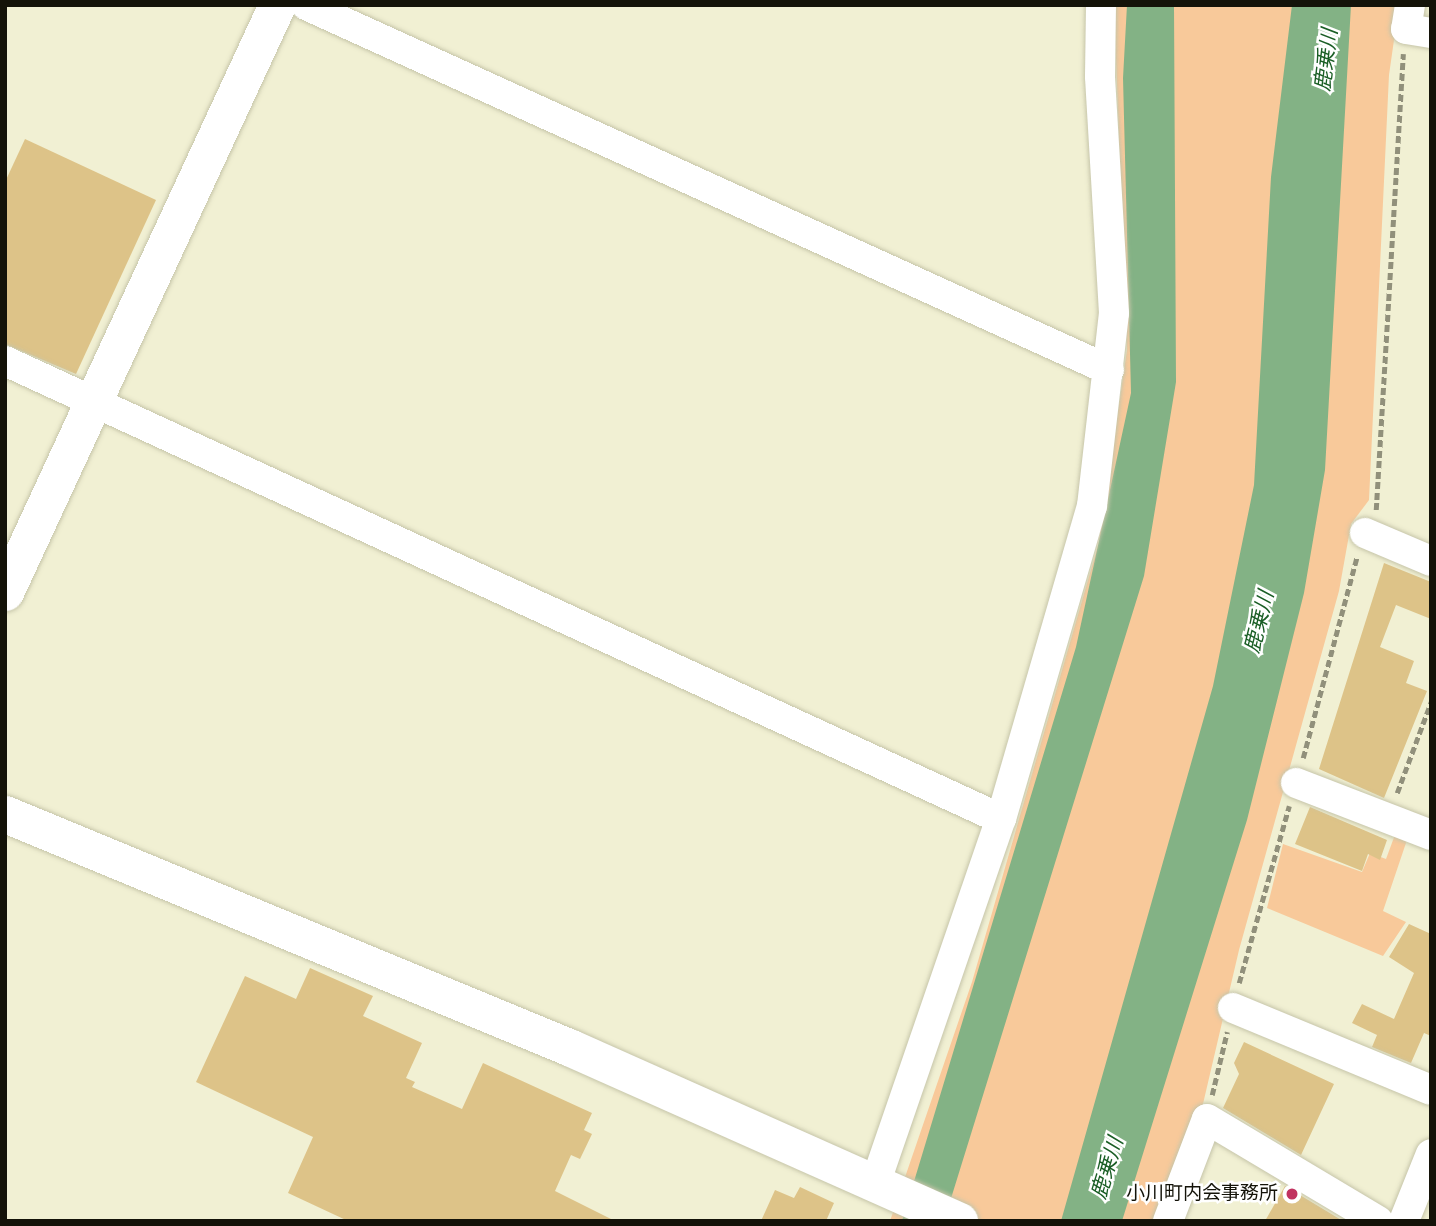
<!DOCTYPE html>
<html>
<head>
<meta charset="utf-8">
<style>
  body { margin:0 }
  #map { position:relative; width:1436px; height:1226px; overflow:hidden; background:#f1f0d3; font-family:Signika,"Noto Sans JP",sans-serif }
  div>[style] { position:absolute }
  [style*='--x'] { left:calc(var(--x)*1px); top:calc(var(--y)*1px); width:calc(var(--w)*1px); rotate:calc(var(--a)*1deg) }
  .green>* { inset:0; background:#f8c99a }
  .water>* { inset:0; background:#83b285 }
  .building>* { inset:0; background:#ddc388 }
  .path>* { height:4.5px; margin-top:-2.25px; transform-origin:0; background:repeating-linear-gradient(90deg,#91907b 0 7px,transparent 0 10.5px) }
  .roads { filter:drop-shadow(0 0 2px #c6c5a9) drop-shadow(0 0 2px #c6c5a9) }
  .minor>* { height:30px; margin:-15px; padding:0 15px; transform-origin:15px; border-radius:15px; background:#fff }
  .tertiary>* { height:37px; margin:-18.5px; padding:0 18.5px; transform-origin:18.5px; border-radius:18.5px; background:#fff }
  .dots>* { width:19px; height:19px; translate:-50% -50%; box-sizing:border-box; border:4px solid #fff; border-radius:50% }
  span { translate:-50% -50%; white-space:nowrap; text-align:center; line-height:1.15; -webkit-text-stroke:5px #fff; paint-order:stroke }
  .poi-label { font-size:19px; color:#141309 }
  .right { translate:-100% -50%; text-align:right }
  .water-label { font-size:21px; color:#1a5e25; font-style:italic }
  .frame { position:absolute; inset:0; border:7px solid #141309; pointer-events:none }
</style>
</head>
<body>
<div id="map">
  <div class="green">
    <i style="clip-path:polygon(1114px 5px,1399px 5px,1389px 75px,1369px 500px,1351px 524px,1339px 591px,1239px 950px,1199px 1121px,1162px 1221px,890px 1221px,972px 982px,1099px 542px,1127px 350px)"></i>
    <i style="clip-path:polygon(1396px 832px,1408px 837px,1383px 911px,1406px 922px,1383px 956px,1267px 908px,1283px 844px,1362px 872px,1370px 853px,1386px 859px)"></i>
  </div>
  <div class="water">
    <i style="clip-path:polygon(1127px 5px,1174px 5px,1176px 382px,1144px 576px,944px 1221px,902px 1221px,1076px 647px,1131px 393px,1123px 78px)"></i>
    <i style="clip-path:polygon(1292px 5px,1351px 5px,1325px 470px,1304px 593px,1247px 820px,1122px 1221px,1061px 1221px,1213px 686px,1254px 485px,1271px 177px)"></i>
  </div>
  <div class="building">
    <i style="clip-path:polygon(25px 139px,156px 200px,76px 374px,5px 344px,5px 182px)"></i>
    <i style="clip-path:polygon(1384px 563px,1431px 582px,1431px 619px,1396px 605px,1380px 647px,1414px 661px,1406px 683px,1427px 691px,1384px 798px,1319px 769px)"></i>
    <i style="clip-path:polygon(1310px 807px,1387px 840px,1380px 860px,1368px 854px,1362px 871px,1295px 844px)"></i>
    <i style="clip-path:polygon(1409px 924px,1431px 934px,1431px 1036px,1424px 1033px,1411px 1063px,1372px 1047px,1377px 1035px,1352px 1023px,1362px 1004px,1394px 1019px,1414px 973px,1389px 957px)"></i>
    <i style="clip-path:polygon(310px 968px,373px 996px,363px 1016px,422px 1043px,406px 1078px,415px 1082px,412px 1087px,462px 1109px,483px 1063px,592px 1113px,584px 1130px,592px 1134px,580px 1159px,571px 1155px,555px 1191px,615px 1221px,348px 1221px,288px 1193px,313px 1137px,196px 1082px,245px 976px,296px 999px)"></i>
    <i style="clip-path:polygon(1244px 1042px,1334px 1084px,1301px 1155px,1223px 1108px,1239px 1074px,1234px 1063px)"></i>
    <i style="clip-path:polygon(1285px 1186px,1343px 1221px,1265px 1221px)"></i>
    <i style="clip-path:polygon(800px 1187px,834px 1203px,826px 1221px,761px 1221px,775px 1190px,794px 1198px)"></i>
  </div>
  <div class="path">
    <i style="--x:1376;--y:510;--w:457;--a:-86.6"></i>
    <i style="--x:1303;--y:758;--w:209;--a:-75"></i>
    <i style="--x:1397;--y:793;--w:97;--a:-69.5"></i>
    <i style="--x:1239;--y:983;--w:184;--a:-74.2"></i>
    <i style="--x:1212;--y:1095;--w:65;--a:-76.6"></i>
  </div>
  <div class="roads">
    <div class="minor">
      <i style="--x:306;--y:5;--w:882;--a:24.44"></i>
      <i style="--x:1410;--y:5;--w:24;--a:99"></i>
      <i style="--x:1406;--y:29;--w:25;--a:9"></i>
      <i style="--x:5;--y:361;--w:1096;--a:24.69"></i>
      <i style="--x:1365;--y:533;--w:72;--a:23"></i>
      <i style="--x:1296;--y:783;--w:145;--a:21.1"></i>
      <i style="--x:1233;--y:1008;--w:214;--a:22.5"></i>
      <i style="--x:875;--y:1184;--w:386;--a:-71"></i>
      <i style="--x:1001;--y:819;--w:326;--a:-73.8"></i>
      <i style="--x:1092;--y:506;--w:194;--a:-83.5"></i>
      <i style="--x:1114;--y:313;--w:237;--a:-93.4"></i>
      <i style="--x:1100;--y:76;--w:71;--a:-89.2"></i>
      <i style="--x:1168;--y:1221;--w:109;--a:-69.1"></i>
      <i style="--x:1207;--y:1119;--w:199;--a:30.8"></i>
      <i style="--x:1404;--y:1221;--w:72;--a:-68.1"></i>
    </div>
    <div class="tertiary">
      <i style="--x:5;--y:592;--w:647;--a:-65.14"></i>
      <i style="--x:5;--y:814;--w:612;--a:22.46"></i>
      <i style="--x:571;--y:1048;--w:425;--a:24"></i>
    </div>
  </div>
  <div class="dots">
    <i style="left:1292px;top:1194px;background:#c13360"></i>
  </div>
  <div class="poi-label">
    <span class="right" style="left:1278px;top:1194px">小川町内会事務所</span>
  </div>
  <div class="water-label">
    <span style="left:1326px;top:60px;rotate:-83deg">鹿乗川</span>
    <span style="left:1259px;top:622px;rotate:-76deg">鹿乗川</span>
    <span style="left:1107px;top:1168px;rotate:-73deg">鹿乗川</span>
  </div>
  <div class="frame"></div>
</div>
</body>
</html>
